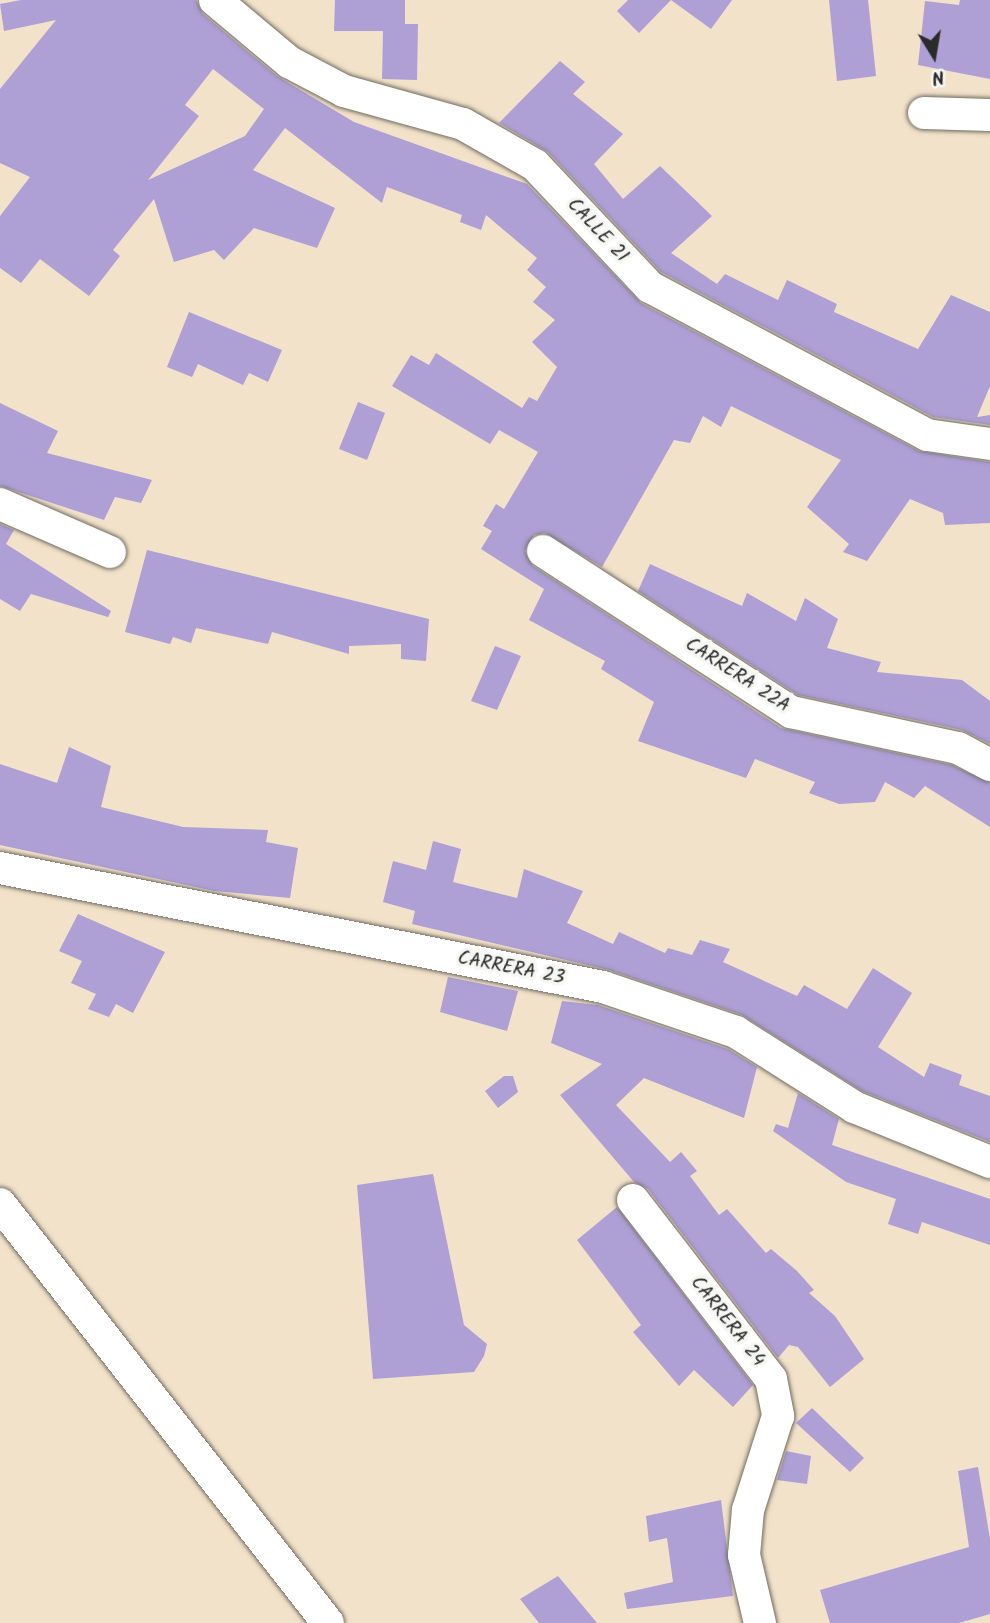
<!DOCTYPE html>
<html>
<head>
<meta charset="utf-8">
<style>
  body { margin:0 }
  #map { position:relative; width:990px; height:1623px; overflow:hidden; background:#f2e2c9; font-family:Kalam,sans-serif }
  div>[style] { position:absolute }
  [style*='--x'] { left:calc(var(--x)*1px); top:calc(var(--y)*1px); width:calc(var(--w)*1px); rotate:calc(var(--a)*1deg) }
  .building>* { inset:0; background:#ae9fd5 }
  .roads { filter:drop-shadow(0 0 2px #716b62) drop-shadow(0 0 2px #716b62) }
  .minor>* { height:32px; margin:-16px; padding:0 16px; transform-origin:16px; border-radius:16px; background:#fff }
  span { translate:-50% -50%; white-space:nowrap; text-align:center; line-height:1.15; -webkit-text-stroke:7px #f6f6f2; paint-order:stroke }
  .street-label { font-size:19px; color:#2b2b2b }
  .north { position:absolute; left:899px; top:21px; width:70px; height:70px; -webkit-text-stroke:5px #f6f6f2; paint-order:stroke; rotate:169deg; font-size:19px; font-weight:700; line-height:28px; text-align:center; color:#2b2b2b }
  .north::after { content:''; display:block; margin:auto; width:24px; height:32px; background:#2b2b2b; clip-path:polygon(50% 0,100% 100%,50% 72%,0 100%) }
</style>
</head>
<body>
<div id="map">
  <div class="building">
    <i style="clip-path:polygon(evenodd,21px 0,196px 0,203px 14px,277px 76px,354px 122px,527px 184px,641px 303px,919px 451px,990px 462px,990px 523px,945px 525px,943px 513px,910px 499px,867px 561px,843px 552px,849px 544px,807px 507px,841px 460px,731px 406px,721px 427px,703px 416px,690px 443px,674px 440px,602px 567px,545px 533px,534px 535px,525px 551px,533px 566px,781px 728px,952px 765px,990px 783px,990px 827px,925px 786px,914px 798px,885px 782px,875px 802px,839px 804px,809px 793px,815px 782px,755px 759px,746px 778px,638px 741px,654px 702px,601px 669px,605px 661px,529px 620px,544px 589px,481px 549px,492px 531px,483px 526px,496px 504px,504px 509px,538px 452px,499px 430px,490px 444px,392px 386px,411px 355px,429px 365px,436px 353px,522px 408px,529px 397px,537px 401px,557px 367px,532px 342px,555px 320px,533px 302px,546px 287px,527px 270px,537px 258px,486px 215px,481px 230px,460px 222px,462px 215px,387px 187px,382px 203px,285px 128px,253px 170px,335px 208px,317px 248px,254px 228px,224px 260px,214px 250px,174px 262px,154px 199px,113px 250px,120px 256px,89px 296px,40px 259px,21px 283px,0 268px,0 216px,30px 177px,0 163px,0 89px,56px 20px,4px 31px,0 4px,21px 0,213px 69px,264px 109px,245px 136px,148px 180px,199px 116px,185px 105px,213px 69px)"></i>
    <i style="clip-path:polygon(335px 0,405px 0,405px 24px,418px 24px,417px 80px,382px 79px,383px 31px,334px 31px)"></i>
    <i style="clip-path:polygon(628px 0,732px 0,711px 29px,671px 0,639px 33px,617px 11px)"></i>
    <i style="clip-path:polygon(829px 0,868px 0,876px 76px,837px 81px)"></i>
    <i style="clip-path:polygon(960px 0,990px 0,990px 79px,918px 65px,925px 1px,959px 5px)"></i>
    <i style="clip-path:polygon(560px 61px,585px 82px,573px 94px,623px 134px,594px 164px,623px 199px,660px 166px,712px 216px,671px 253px,717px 284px,725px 274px,778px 300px,787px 280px,837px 304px,834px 312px,918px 349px,951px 295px,990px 312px,990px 386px,977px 417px,990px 415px,990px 425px,933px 417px,661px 272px,548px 152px,499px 123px)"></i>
    <i style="clip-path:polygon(189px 312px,282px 350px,268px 382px,249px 373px,243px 385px,198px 364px,192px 377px,167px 367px)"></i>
    <i style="clip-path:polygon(358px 402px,385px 413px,367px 460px,339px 449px)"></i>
    <i style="clip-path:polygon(0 403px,58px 431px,47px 453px,152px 480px,141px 503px,115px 497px,104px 520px,0 486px)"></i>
    <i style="clip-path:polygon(0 524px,14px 530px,6px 544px,111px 611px,108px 617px,31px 594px,20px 611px,0 599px)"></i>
    <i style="clip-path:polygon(147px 550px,429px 619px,426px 661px,401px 659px,401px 644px,349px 646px,349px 654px,272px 632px,268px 644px,196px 628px,191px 643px,173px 637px,170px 644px,125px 632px)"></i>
    <i style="clip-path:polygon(650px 564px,742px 606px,747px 593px,796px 621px,805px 598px,838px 619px,827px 648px,881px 662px,877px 672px,962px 680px,990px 701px,990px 744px,962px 730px,798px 695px,638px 591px)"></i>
    <i style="clip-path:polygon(495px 646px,521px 656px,497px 710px,471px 701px)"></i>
    <i style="clip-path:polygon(69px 747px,111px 766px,101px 807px,183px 827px,268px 830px,266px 842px,298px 848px,290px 898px,214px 891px,0 845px,0 764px,57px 783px)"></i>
    <i style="clip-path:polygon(433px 841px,461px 849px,453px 882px,517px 898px,524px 869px,583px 891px,567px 923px,613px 944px,619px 932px,665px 953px,668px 948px,692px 955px,700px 940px,730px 949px,723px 962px,797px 996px,804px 985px,847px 1009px,873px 968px,912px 993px,878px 1047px,924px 1077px,930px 1063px,962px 1075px,959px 1085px,990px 1096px,990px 1142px,862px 1091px,742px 1015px,609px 970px,412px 924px,415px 911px,383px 902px,393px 861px,426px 870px)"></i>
    <i style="clip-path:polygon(78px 914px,165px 952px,133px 1013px,116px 1004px,109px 1017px,88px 1009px,96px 994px,71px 983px,82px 961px,59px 951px)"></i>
    <i style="clip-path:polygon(448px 977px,518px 991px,507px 1031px,440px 1012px)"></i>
    <i style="clip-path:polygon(562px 1001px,598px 1005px,728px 1049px,757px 1067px,744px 1118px,644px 1078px,616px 1105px,670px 1162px,681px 1152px,697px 1171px,690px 1176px,719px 1215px,727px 1209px,766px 1253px,771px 1249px,797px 1271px,814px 1290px,809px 1293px,835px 1316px,864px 1359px,830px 1387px,798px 1347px,789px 1345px,778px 1358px,648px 1189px,634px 1182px,560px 1095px,602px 1064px,551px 1043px)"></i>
    <i style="clip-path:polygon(504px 1076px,513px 1076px,518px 1092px,498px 1108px,485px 1091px)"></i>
    <i style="clip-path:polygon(798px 1093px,839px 1119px,832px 1145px,990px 1199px,990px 1245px,922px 1222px,918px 1234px,888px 1224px,896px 1199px,846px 1182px,773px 1131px,776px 1124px,788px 1128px)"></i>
    <i style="clip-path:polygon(433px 1174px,464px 1325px,487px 1344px,484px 1356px,474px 1372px,373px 1379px,357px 1185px)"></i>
    <i style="clip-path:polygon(617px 1207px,753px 1385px,733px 1407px,694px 1370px,679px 1386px,633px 1332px,641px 1325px,577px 1240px)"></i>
    <i style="clip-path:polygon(812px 1408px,864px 1458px,850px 1472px,796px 1423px)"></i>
    <i style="clip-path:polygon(786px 1451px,811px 1456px,807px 1484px,777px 1480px)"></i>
    <i style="clip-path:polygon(978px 1467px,990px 1539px,990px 1614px,959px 1623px,830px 1623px,820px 1590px,969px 1547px,958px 1471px)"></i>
    <i style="clip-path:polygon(721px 1500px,733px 1596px,627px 1609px,624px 1593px,673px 1582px,667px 1538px,649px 1542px,646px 1516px)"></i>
    <i style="clip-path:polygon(558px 1576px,597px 1623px,539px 1623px,520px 1599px)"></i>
  </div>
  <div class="roads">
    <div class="minor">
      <i style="--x:215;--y:0;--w:97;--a:40"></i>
      <i style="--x:289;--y:62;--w:62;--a:27.8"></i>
      <i style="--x:344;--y:91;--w:123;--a:15.5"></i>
      <i style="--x:463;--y:124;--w:83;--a:29.7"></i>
      <i style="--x:535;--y:165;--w:168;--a:46.7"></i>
      <i style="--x:650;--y:287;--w:314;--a:28.1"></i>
      <i style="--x:927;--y:435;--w:64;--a:8.1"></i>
      <i style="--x:924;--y:113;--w:66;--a:1.7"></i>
      <i style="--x:0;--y:504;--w:120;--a:23.6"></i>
      <i style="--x:543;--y:551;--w:296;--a:33"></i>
      <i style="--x:791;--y:712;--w:171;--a:12.2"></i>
      <i style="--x:958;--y:748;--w:36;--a:28"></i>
      <i style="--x:0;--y:868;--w:615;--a:11.16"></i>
      <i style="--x:603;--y:987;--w:140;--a:18.7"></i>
      <i style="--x:736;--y:1032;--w:140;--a:32.4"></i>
      <i style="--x:854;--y:1107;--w:147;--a:22"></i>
      <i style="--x:633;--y:1200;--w:226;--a:52.4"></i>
      <i style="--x:771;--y:1379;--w:38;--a:79"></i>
      <i style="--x:778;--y:1416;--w:99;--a:107.7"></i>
      <i style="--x:748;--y:1510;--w:45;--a:95.1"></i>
      <i style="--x:744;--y:1555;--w:70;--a:76.8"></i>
      <i style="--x:0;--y:1204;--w:532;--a:51.95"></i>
    </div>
  </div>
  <div class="street-label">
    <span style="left:597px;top:231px;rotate:47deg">CALLE 21</span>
    <span style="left:737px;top:676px;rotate:33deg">CARRERA 22A</span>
    <span style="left:511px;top:969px;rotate:11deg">CARRERA 23</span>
    <span style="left:727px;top:1322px;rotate:52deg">CARRERA 24</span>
  </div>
  <div class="north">N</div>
</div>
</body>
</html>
